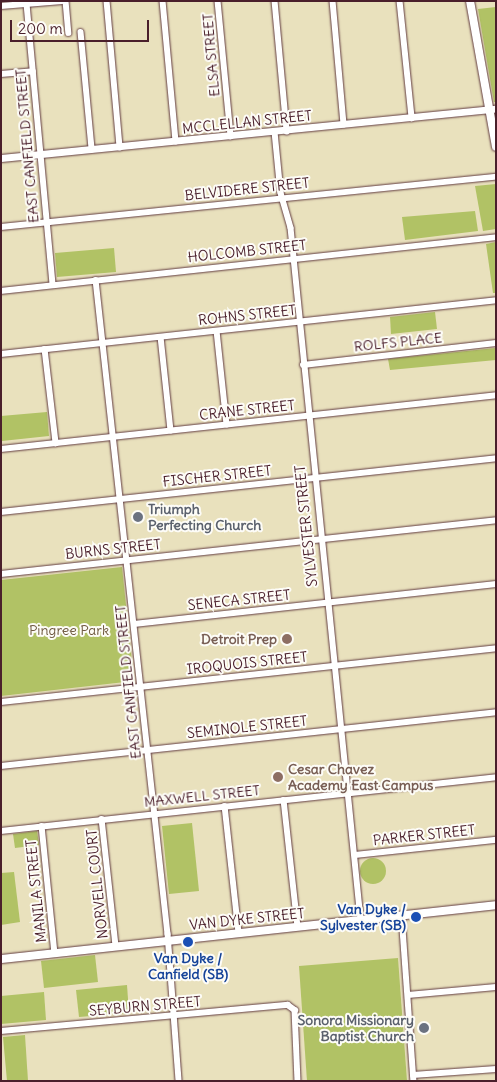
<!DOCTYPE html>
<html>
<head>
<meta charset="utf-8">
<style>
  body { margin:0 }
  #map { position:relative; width:497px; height:1082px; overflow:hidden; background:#e9e1bd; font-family:Delius,sans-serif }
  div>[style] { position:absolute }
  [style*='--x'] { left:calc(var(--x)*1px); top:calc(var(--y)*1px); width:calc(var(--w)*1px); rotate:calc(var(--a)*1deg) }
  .green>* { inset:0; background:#b1c265 }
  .round { border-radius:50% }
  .roads { filter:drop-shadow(0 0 1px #623c41) drop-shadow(0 0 1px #623c41) }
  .minor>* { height:5.5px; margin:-2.75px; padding:0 2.75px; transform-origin:2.75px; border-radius:2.75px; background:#fff }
  .tertiary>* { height:7px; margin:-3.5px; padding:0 3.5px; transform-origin:3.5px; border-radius:3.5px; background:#fff }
  .secondary>* { height:8px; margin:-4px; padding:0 4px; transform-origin:4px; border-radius:4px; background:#fff }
  .dots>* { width:14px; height:14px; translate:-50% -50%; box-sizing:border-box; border:2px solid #fdfcf7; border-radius:50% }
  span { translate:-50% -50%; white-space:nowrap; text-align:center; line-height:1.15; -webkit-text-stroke:4px #fdfcf7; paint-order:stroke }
  .street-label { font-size:14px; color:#4a1f2b }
  .worship-label { font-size:14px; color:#5b616d; font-weight:700 }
  .left { translate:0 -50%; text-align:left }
  .right { translate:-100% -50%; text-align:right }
  .park-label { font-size:14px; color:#6e583f }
  .education-label { font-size:14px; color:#785e54; font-weight:700 }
  .transit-label { font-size:14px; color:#164399; font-weight:700 }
  .frame { position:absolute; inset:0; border:2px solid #4a1f2b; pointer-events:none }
  .scale { position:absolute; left:10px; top:20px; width:139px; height:22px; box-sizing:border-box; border:2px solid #4a1f2b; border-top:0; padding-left:6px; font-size:15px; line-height:18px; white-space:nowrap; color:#4a1f2b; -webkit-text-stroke:4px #fdfcf7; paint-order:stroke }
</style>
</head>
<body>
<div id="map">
  <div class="green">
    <i style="clip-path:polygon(496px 7px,496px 102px,494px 102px,478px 9px)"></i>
    <i style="clip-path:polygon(496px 184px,496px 229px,483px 231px,475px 186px)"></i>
    <i style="clip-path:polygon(475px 211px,478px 231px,405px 240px,402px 217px)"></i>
    <i style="clip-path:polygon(496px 242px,496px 293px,493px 293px,486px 244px)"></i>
    <i style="clip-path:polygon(114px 248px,116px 272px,57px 277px,55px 253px)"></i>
    <i style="clip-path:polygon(435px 312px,437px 329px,391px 334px,390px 317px)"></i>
    <i style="clip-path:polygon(496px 348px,496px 360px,390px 370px,388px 359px)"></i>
    <i style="clip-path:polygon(47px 412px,49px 436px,2px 441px,1px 416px)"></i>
    <i style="clip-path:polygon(122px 567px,134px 681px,1px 696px,1px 580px)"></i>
    <i style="clip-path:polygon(192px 823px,199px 891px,169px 894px,162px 826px)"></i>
    <i style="clip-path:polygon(37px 831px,39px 845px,15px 848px,13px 834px)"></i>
    <i class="round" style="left:360px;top:858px;width:26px;height:26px"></i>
    <i style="clip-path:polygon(14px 872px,20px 922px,1px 925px,1px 873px)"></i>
    <i style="clip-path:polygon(95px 955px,98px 982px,44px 988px,41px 961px)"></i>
    <i style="clip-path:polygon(398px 958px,407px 1081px,307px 1081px,299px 966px)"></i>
    <i style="clip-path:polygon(127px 985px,129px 1013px,79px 1017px,76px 990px)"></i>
    <i style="clip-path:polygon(44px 992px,46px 1020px,1px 1024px,1px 996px)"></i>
    <i style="clip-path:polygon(25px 1035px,28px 1081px,7px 1081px,3px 1037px)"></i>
  </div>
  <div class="roads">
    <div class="minor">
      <i style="--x:66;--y:1;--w:32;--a:85"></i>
      <i style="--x:107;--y:1;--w:147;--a:84.9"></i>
      <i style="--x:163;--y:1;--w:141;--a:84.7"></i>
      <i style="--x:218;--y:1;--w:136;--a:84.5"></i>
      <i style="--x:275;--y:1;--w:131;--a:84.7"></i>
      <i style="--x:333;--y:1;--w:124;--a:84.9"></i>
      <i style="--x:400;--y:1;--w:118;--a:84.1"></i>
      <i style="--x:27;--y:4;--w:282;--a:84.7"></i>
      <i style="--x:1;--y:6;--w:61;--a:-4.7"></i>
      <i style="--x:81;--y:32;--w:118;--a:84.6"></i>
      <i style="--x:1;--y:74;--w:32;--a:-5"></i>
      <i style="--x:275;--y:132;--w:61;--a:84.4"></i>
      <i style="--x:281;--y:193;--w:36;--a:74"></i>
      <i style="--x:291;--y:228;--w:695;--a:84.22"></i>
      <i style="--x:1;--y:227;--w:498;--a:-5.8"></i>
      <i style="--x:96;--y:280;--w:658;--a:83.72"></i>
      <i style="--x:168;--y:934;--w:147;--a:85.7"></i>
      <i style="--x:1;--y:291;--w:498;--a:-6.2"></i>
      <i style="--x:217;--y:331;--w:94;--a:83.9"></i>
      <i style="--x:161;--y:337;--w:94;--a:83.9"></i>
      <i style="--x:45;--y:349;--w:95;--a:83.3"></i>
      <i style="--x:1;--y:354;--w:498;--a:-6.2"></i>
      <i style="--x:303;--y:365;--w:194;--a:-6.5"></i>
      <i style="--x:1;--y:449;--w:498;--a:-6.2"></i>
      <i style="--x:1;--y:512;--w:498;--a:-6.2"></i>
      <i style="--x:1;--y:574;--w:498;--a:-6.2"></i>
      <i style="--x:134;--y:624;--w:364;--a:-6.3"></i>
      <i style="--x:1;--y:702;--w:498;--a:-6.2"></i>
      <i style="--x:1;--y:766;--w:498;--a:-6.2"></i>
      <i style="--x:284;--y:800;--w:127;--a:83.7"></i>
      <i style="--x:225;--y:806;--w:128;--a:83.7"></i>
      <i style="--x:102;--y:819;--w:128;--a:83.7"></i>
      <i style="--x:42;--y:826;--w:128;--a:84.2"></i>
      <i style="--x:1;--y:831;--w:498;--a:-6.2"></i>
      <i style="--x:355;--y:855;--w:142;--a:-6.1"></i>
      <i style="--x:402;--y:915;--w:166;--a:85.9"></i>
      <i style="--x:408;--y:995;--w:88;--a:-5.2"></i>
      <i style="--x:1;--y:1031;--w:288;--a:-5.2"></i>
      <i style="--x:288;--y:1005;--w:9;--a:36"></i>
      <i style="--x:295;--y:1010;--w:71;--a:87.6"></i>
      <i style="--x:413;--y:1075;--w:83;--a:-4.1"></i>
    </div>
    <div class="tertiary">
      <i style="--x:1;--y:158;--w:497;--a:-5.7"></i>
    </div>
    <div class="secondary">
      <i style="--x:470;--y:1;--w:148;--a:79.9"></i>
      <i style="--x:1;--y:959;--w:498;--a:-6.2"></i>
    </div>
  </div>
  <div class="dots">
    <i style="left:138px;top:517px;background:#6b7280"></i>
    <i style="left:287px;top:639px;background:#8d6e63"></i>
    <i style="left:278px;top:777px;background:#8d6e63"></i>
    <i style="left:416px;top:917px;background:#1a4fb4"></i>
    <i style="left:188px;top:942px;background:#1a4fb4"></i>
    <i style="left:424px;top:1028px;background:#6b7280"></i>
  </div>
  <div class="street-label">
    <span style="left:211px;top:55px;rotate:-95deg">ELSA STREET</span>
    <span style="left:247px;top:122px;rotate:-6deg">MCCLELLAN STREET</span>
    <span style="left:27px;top:146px;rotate:-95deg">EAST CANFIELD STREET</span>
    <span style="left:247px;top:189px;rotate:-6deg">BELVIDERE STREET</span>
    <span style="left:247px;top:251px;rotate:-6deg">HOLCOMB STREET</span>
    <span style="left:247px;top:315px;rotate:-6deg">ROHNS STREET</span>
    <span style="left:398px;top:342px;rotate:-6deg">ROLFS PLACE</span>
    <span style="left:247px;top:410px;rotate:-6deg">CRANE STREET</span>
    <span style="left:217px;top:476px;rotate:-6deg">FISCHER STREET</span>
    <span style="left:306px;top:526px;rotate:-96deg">SYLVESTER STREET</span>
    <span style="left:113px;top:549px;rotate:-6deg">BURNS STREET</span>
    <span style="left:239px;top:600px;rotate:-6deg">SENECA STREET</span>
    <span style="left:247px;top:663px;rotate:-6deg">IROQUOIS STREET</span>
    <span style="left:128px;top:682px;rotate:-96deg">EAST CANFIELD STREET</span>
    <span style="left:247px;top:727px;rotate:-6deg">SEMINOLE STREET</span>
    <span style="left:202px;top:796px;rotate:-6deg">MAXWELL STREET</span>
    <span style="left:424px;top:835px;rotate:-6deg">PARKER STREET</span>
    <span style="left:97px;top:884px;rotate:-96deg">NORVELL COURT</span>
    <span style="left:36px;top:891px;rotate:-96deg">MANILA STREET</span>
    <span style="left:247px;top:919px;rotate:-6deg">VAN DYKE STREET</span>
    <span style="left:145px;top:1006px;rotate:-5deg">SEYBURN STREET</span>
  </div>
  <div class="worship-label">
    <span class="left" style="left:148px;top:517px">Triumph<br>Perfecting Church</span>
    <span class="right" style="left:414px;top:1028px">Sonora Missionary<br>Baptist Church</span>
  </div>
  <div class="park-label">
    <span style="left:69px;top:630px">Pingree Park</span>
  </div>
  <div class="education-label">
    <span class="right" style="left:277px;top:639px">Detroit Prep</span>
    <span class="left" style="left:288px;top:777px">Cesar Chavez<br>Academy East Campus</span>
  </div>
  <div class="transit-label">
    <span class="right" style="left:406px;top:917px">Van Dyke /<br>Sylvester (SB)</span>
    <span style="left:188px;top:966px">Van Dyke /<br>Canfield (SB)</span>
  </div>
  <div class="frame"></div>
  <div class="scale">200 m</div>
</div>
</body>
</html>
